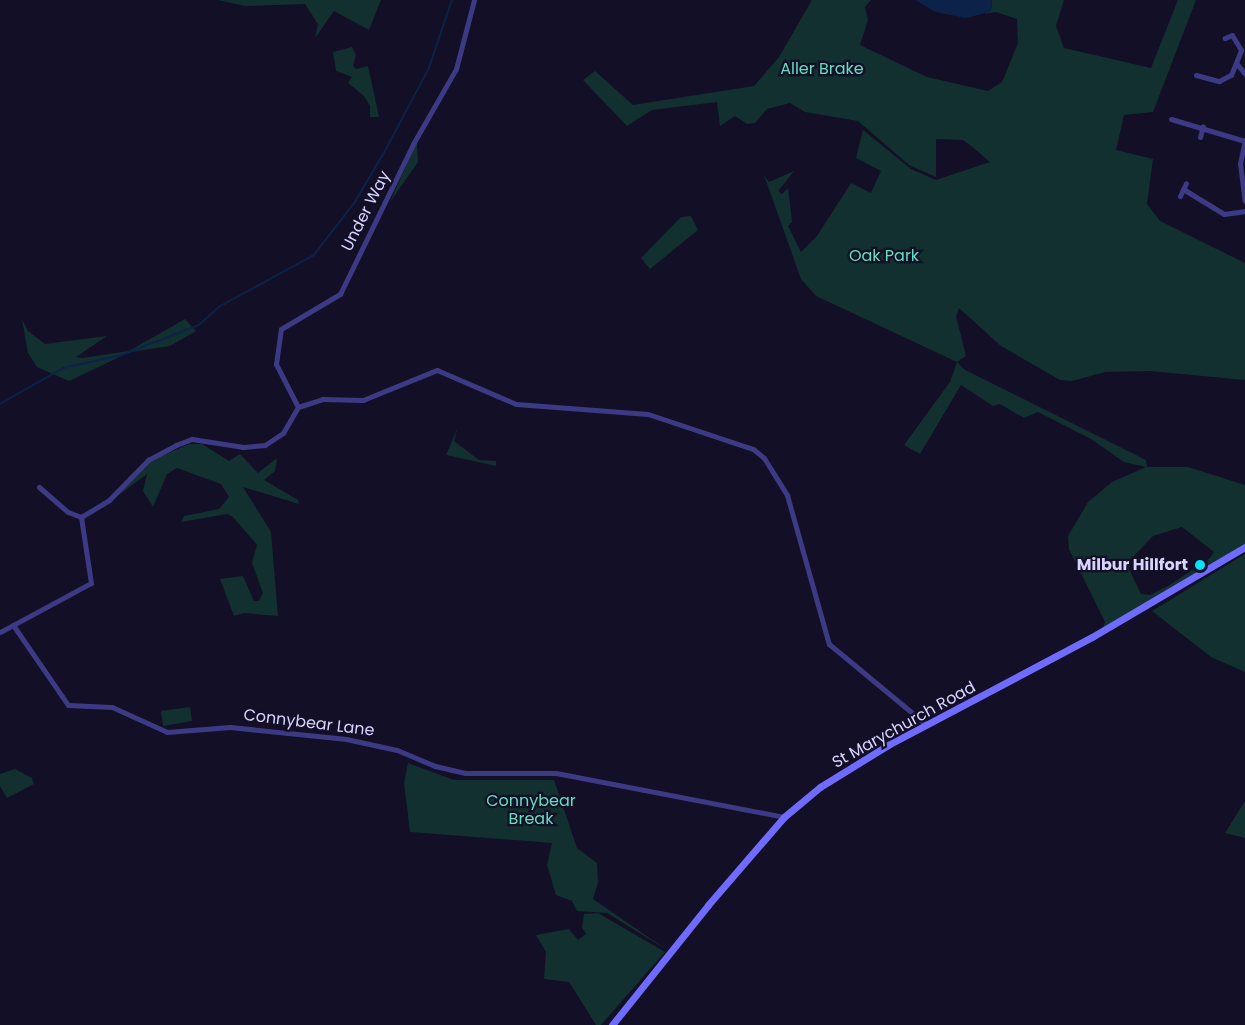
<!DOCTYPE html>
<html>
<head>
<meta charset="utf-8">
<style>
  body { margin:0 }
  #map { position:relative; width:1245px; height:1025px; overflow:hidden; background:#130f26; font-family:Poppins,sans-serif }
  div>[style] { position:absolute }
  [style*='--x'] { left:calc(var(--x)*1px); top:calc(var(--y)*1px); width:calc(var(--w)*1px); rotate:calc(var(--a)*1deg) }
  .green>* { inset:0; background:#12302f }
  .water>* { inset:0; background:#0c2248 }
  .stream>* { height:1.5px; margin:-0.75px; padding:0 0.75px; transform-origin:0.75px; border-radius:0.75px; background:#0c2248 }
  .street>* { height:5px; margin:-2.5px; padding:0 2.5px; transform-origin:2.5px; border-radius:2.5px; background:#3d3a85 }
  .secondary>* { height:7px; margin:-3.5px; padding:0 3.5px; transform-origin:3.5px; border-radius:3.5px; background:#6f6bff }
  .dots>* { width:16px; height:16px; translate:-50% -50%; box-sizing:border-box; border:3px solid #130f26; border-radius:50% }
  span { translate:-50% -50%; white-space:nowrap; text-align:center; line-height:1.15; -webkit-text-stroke:4.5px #130f26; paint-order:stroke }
  .park-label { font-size:16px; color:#5fe0c0 }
  .street-label { font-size:16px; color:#d9d4ff }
  .poi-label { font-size:16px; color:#d9d4ff; font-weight:700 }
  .right { translate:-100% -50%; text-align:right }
</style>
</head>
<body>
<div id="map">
  <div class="green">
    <i style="clip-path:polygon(218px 0,381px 0,369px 30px,334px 11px,315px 38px,318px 24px,305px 4px,245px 6px)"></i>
    <i style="clip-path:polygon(evenodd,812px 0,871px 0,865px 7px,868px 20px,860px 45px,927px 77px,988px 91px,1002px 82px,1018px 43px,1017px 19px,996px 12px,985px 14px,991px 10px,992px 0,1064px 0,1056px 26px,1064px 48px,1151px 68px,1178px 0,1196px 0,1153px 112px,1124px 115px,1116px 150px,1153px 159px,1147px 204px,1160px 221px,1245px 263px,1245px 380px,1150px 371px,1105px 372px,1072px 381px,1060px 380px,1001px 346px,959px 308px,956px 316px,966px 356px,957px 362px,965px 370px,1146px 460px,1147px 467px,1188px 467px,1245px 485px,1245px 545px,1103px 628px,1105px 622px,1069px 549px,1068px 536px,1088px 502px,1112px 482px,1146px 467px,1124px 462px,1091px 439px,1038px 412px,1024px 418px,1000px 404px,993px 406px,961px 385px,920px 454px,904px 445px,950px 382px,957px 362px,816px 296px,801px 279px,764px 175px,769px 182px,794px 171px,778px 191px,782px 194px,788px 188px,792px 222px,788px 226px,801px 252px,817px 236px,851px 183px,871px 193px,881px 171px,856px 158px,863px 130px,911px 169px,936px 180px,990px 162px,970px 145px,963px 140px,936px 139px,936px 177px,909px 165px,858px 121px,805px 112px,790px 103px,767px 109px,755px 123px,747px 124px,735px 116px,720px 126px,717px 102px,652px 110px,627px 126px,583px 80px,595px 71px,633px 105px,754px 86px,779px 57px,812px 0,1182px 527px,1214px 552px,1210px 558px,1168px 586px,1150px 595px,1141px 594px,1129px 569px,1131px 559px,1153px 536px,1182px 527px)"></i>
    <i style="clip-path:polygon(352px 47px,356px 55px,353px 66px,356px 69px,368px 66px,379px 117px,370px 117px,370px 106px,364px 96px,348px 83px,352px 77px,336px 71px,333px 52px)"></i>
    <i style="clip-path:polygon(417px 142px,418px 162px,390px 202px,410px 157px)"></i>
    <i style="clip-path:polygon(691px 216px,698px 230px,650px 269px,641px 258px,681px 217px)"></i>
    <i style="clip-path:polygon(22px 319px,28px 331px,45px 344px,107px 336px,76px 357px,82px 358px,129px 351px,185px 319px,196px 331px,170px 346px,130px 352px,69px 381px,37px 367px,28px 353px)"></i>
    <i style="clip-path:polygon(458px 427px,454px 441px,479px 460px,496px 461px,496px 466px,446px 455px)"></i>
    <i style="clip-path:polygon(189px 444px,202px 444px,229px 461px,240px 454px,258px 473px,277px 458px,275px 471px,264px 480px,298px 500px,299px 504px,243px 487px,271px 532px,278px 616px,244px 613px,234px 616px,220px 579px,243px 576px,254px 601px,259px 601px,263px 593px,252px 563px,257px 545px,233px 517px,227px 514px,181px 522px,184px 516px,219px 509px,229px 497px,221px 484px,177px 468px,167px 474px,153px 507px,143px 491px,147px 474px,112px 500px,151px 461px)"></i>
    <i style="clip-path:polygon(1245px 554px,1245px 672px,1211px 657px,1152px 611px)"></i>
    <i style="clip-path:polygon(190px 707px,192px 721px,163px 726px,161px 711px)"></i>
    <i style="clip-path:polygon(408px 763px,454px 780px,554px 780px,577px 848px,597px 863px,598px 882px,593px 899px,667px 950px,607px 913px,577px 911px,572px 901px,556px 895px,547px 865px,552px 843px,410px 832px,404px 783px)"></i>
    <i style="clip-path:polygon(15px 769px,32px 778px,34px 784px,7px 798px,0 786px,0 774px)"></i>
    <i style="clip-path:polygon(1245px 801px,1245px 838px,1225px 833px)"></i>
    <i style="clip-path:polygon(598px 913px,665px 952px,601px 1025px,596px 1025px,569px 982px,544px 979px,546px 952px,536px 935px,569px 929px,578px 940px,586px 934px,582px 927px,584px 914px)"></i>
  </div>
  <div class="water">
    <i style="clip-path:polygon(915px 0,992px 0,990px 12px,966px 18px,935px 12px)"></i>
  </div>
  <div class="stream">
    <i style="--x:0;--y:404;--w:73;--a:-29.7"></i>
    <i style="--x:63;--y:368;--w:60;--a:-12.4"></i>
    <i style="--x:122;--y:355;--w:83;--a:-21.3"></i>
    <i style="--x:199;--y:325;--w:27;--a:-42"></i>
    <i style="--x:219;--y:307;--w:108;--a:-28.7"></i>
    <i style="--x:314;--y:255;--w:67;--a:-52.3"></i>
    <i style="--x:355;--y:202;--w:59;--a:-59.5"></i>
    <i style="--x:385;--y:151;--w:94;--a:-62.1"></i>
    <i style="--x:429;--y:68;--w:72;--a:-71.3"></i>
  </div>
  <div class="street">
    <i style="--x:1237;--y:64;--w:13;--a:51"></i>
    <i style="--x:1196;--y:75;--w:24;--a:15"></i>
    <i style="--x:1219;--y:81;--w:13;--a:-27"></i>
    <i style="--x:1231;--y:75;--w:27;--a:-68"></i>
    <i style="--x:1241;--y:50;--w:17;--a:-121"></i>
    <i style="--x:1232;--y:35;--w:8;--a:157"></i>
    <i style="--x:1171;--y:119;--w:77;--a:16.6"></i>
    <i style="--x:1200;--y:137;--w:11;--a:-75"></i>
    <i style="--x:1245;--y:140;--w:24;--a:102"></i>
    <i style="--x:1240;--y:163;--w:38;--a:83"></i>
    <i style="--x:1183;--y:189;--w:48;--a:31.4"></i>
    <i style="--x:1224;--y:214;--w:21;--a:-8"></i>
    <i style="--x:1180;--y:196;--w:14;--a:-65"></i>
    <i style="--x:298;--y:407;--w:25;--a:-18"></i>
    <i style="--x:322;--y:399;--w:41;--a:1.4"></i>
    <i style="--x:363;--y:400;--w:80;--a:-22.1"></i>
    <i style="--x:437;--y:370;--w:86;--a:23.3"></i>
    <i style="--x:516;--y:404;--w:132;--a:4.3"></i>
    <i style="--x:648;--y:414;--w:111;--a:18.4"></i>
    <i style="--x:753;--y:449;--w:14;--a:39"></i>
    <i style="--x:764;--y:458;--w:44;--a:58.1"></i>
    <i style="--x:787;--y:495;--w:155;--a:74.3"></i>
    <i style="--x:829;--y:644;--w:127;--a:39.6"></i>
    <i style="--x:39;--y:487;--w:38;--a:41"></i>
    <i style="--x:68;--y:512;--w:14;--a:21"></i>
    <i style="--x:81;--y:517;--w:33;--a:-31"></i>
    <i style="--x:109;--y:500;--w:56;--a:-45.7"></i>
    <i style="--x:148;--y:460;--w:32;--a:-28"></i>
    <i style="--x:176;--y:445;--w:17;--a:-21"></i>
    <i style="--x:192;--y:439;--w:52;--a:8.9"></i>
    <i style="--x:243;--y:447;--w:22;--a:-5"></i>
    <i style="--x:265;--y:445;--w:22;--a:-34"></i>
    <i style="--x:283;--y:433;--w:30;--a:-60"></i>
    <i style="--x:298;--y:407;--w:48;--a:-117.1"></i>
    <i style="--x:276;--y:364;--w:35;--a:-82"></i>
    <i style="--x:281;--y:329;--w:69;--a:-30.7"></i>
    <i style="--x:340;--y:294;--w:167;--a:-64"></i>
    <i style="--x:413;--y:144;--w:86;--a:-60.2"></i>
    <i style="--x:456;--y:69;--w:71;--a:-75.4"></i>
    <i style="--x:13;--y:625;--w:97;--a:55.5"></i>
    <i style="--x:68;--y:705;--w:44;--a:2.6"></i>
    <i style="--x:112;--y:707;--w:60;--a:24.4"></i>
    <i style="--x:167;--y:732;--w:63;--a:-4.5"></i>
    <i style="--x:230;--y:727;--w:117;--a:5.9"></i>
    <i style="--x:346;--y:739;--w:52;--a:12.2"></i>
    <i style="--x:397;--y:750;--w:41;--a:22.8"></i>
    <i style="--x:435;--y:766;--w:31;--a:13"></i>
    <i style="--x:465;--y:773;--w:91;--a:0"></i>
    <i style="--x:556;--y:773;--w:232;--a:10.9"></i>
    <i style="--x:0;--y:632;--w:103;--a:-28.3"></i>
    <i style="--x:91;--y:583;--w:67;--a:-98.6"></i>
  </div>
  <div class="secondary">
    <i style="--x:612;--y:1025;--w:154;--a:-51.3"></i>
    <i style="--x:708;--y:905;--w:116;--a:-49.2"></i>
    <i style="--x:784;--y:817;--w:47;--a:-39.8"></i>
    <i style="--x:820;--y:787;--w:80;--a:-31.7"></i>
    <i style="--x:888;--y:745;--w:231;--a:-27.9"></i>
    <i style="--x:1092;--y:637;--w:178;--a:-30.5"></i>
  </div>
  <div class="dots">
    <i style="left:1200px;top:565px;background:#00e5ff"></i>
  </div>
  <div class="park-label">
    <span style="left:822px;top:69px">Aller Brake</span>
    <span style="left:884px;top:256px">Oak Park</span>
    <span style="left:531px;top:810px">Connybear<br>Break</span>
  </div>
  <div class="street-label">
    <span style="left:366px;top:211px;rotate:-63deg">Under Way</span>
    <span style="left:309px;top:723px;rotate:7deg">Connybear Lane</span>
    <span style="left:904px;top:725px;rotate:-29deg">St Marychurch Road</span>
  </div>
  <div class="poi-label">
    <span class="right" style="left:1188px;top:565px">Milbur Hillfort</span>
  </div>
</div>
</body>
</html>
